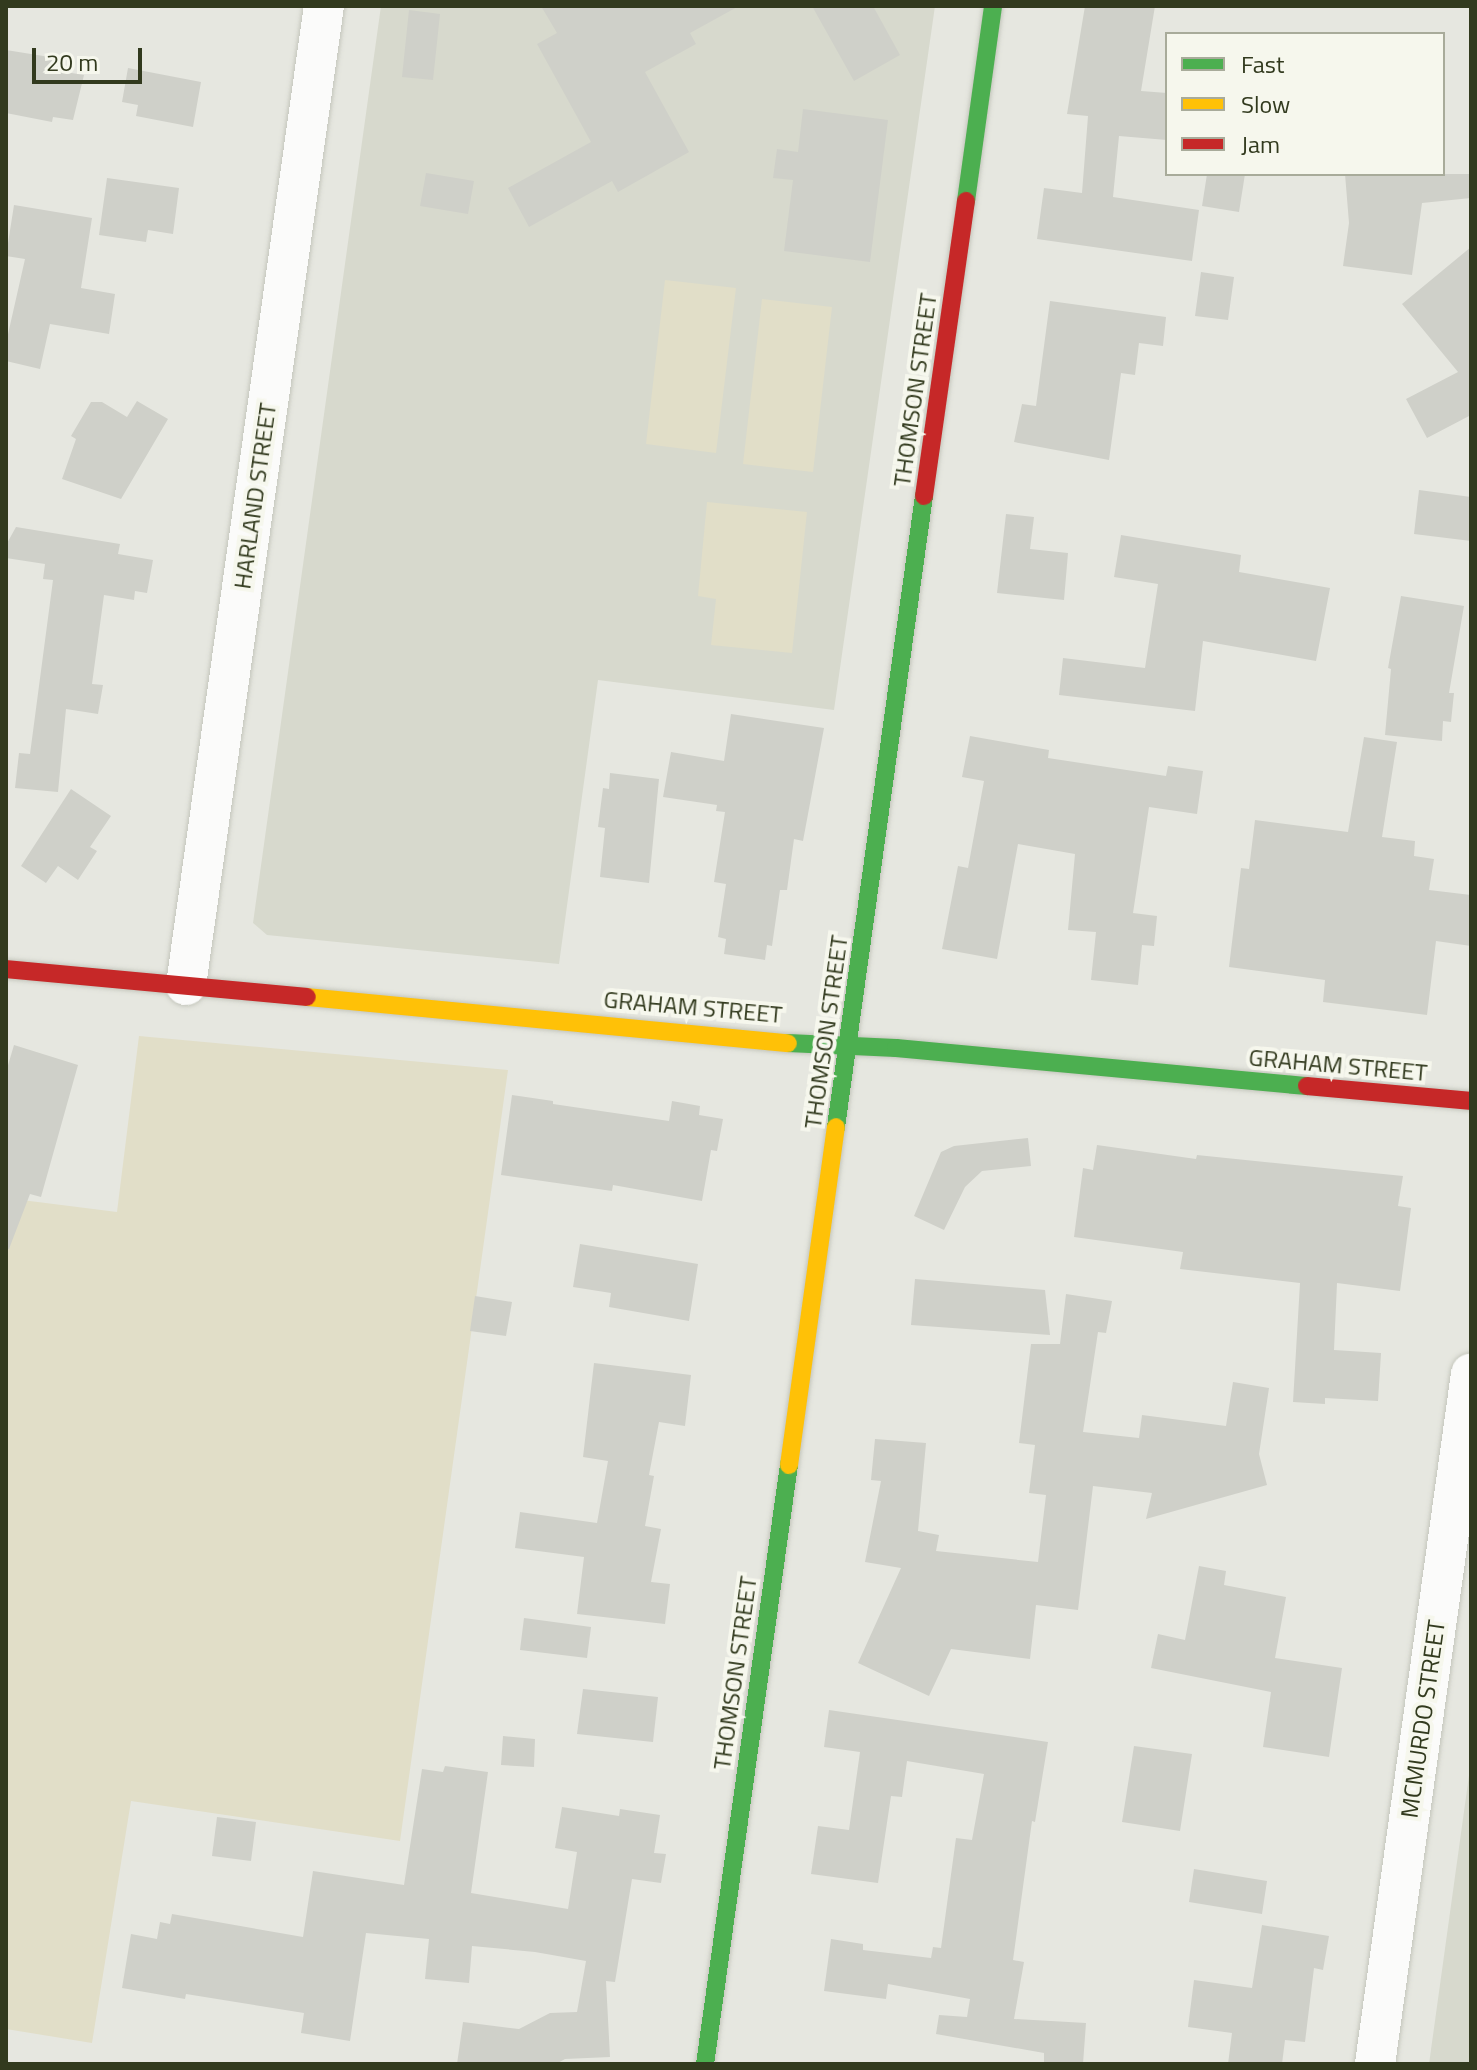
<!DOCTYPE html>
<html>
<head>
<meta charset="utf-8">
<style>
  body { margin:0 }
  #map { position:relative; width:1477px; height:2070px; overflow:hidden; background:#e6e7e0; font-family:"Titillium Web",sans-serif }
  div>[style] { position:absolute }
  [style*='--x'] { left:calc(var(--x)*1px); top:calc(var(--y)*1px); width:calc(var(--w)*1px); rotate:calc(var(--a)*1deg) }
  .built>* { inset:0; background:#d7d9cd }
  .green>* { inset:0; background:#e1dec8 }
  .building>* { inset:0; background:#cfd0c9 }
  .roads { filter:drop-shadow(0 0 2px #c4c6bc) drop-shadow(0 0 2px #c4c6bc) }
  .street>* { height:40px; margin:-20px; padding:0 20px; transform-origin:20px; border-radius:20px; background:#fbfbfa }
  .fast>* { height:18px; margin:-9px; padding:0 9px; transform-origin:9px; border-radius:9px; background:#4caf50 }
  .slow>* { height:18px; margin:-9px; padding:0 9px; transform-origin:9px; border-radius:9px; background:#ffc107 }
  .jam>* { height:18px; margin:-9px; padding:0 9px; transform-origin:9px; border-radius:9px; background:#c62828 }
  span { translate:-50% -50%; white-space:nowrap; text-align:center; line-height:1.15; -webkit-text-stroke:8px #f6f7ed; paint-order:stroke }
  .street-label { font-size:24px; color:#323a1e }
  .frame { position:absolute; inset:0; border:8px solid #323a1e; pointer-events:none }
  .legend { position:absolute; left:1165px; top:32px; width:280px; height:144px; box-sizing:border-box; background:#f6f7ed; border:2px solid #a8ab9a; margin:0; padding:10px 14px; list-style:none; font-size:24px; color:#323a1e }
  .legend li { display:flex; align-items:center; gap:16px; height:40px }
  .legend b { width:40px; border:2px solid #a8ab9a }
  .scale { position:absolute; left:32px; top:48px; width:110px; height:36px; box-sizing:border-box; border:4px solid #323a1e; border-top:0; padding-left:10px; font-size:24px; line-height:28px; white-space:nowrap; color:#323a1e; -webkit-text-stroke:6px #f6f7ed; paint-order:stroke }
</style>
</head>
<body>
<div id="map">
  <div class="built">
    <i style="clip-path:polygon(381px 6px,935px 6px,834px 710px,598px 680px,559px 964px,267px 935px,253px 923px)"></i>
    <i style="clip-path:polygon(1471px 1761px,1471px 2064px,1429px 2064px)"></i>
  </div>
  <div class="green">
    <i style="clip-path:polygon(665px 280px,736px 288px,716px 453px,646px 444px)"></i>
    <i style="clip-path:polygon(762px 299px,832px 307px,813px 472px,743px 464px)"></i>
    <i style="clip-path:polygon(707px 502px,807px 512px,792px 653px,711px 645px,716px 599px,698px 596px)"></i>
    <i style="clip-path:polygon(139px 1036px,508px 1070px,400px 1841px,131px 1801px,92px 2043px,6px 2029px,6px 1198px,117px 1212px)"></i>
  </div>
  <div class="building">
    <i style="clip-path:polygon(541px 6px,739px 6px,690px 33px,696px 44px,645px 72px,689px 152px,618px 192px,612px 181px,529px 227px,508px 188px,591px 142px,537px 44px,557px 33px)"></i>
    <i style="clip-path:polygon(812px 6px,873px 6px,900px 55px,854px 81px)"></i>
    <i style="clip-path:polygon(1085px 6px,1155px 6px,1141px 91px,1167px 93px,1167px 140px,1119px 136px,1113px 197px,1199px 210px,1192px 261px,1037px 239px,1044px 188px,1082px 193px,1088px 116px,1067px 114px)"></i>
    <i style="clip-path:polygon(409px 10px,440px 14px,433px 80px,402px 77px)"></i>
    <i style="clip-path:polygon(6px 50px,62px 59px,59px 71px,84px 75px,73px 120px,53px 117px,52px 122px,6px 113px)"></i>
    <i style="clip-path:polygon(128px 68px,201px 82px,193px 127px,136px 116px,138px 105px,122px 102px)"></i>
    <i style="clip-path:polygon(803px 109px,888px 120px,870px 262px,784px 251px,793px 180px,773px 178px,777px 149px,798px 152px)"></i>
    <i style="clip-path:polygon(426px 173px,474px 181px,468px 214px,420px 206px)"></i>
    <i style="clip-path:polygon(1207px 174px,1245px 174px,1239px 212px,1202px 206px)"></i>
    <i style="clip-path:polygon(1345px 174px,1471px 174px,1471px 198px,1422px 203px,1412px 275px,1343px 266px,1349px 223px)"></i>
    <i style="clip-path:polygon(107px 178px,179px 188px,173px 234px,148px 230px,146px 242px,99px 235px)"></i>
    <i style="clip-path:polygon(14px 205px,92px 218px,81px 288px,115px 294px,109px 334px,50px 324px,40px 369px,6px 361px,6px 343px,25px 259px,6px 256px)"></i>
    <i style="clip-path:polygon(1471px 247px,1471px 415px,1427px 438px,1406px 399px,1458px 372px,1402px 304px)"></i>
    <i style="clip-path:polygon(1201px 272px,1234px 277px,1228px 320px,1195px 316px)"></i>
    <i style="clip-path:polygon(1050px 301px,1166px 317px,1163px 346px,1139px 343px,1135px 375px,1121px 373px,1109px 460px,1014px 442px,1022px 404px,1036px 406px)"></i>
    <i style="clip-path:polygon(137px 401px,168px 419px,121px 499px,62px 479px,76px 439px,71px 436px,91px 402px,102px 402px,127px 417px)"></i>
    <i style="clip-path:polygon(1419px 490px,1471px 497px,1471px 541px,1414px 534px)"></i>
    <i style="clip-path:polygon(1006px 514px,1034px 517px,1030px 549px,1068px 553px,1064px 600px,997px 593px)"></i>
    <i style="clip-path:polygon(16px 527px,120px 544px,118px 554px,153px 560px,147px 593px,135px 591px,134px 600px,104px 595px,92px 684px,103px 685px,98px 714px,66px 709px,58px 792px,15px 788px,19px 753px,30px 754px,53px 580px,43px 579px,45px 564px,6px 558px,6px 545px)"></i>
    <i style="clip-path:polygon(1121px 535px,1241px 555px,1239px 572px,1330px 588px,1316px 661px,1203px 641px,1195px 711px,1059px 695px,1063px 658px,1145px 668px,1158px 584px,1114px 577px)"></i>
    <i style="clip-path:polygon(1401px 596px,1464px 606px,1449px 693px,1454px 693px,1451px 722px,1443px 721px,1442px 741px,1385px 735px,1391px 669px,1388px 668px)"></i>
    <i style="clip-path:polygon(731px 714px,824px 728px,803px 841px,794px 839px,787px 890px,780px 890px,772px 946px,767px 945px,765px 960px,724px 954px,726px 939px,718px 937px,726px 884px,714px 882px,725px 812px,716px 811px,717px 805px,663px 797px,671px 752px,724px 761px)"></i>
    <i style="clip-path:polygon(970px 736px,1049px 750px,1048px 758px,1166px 776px,1168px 766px,1203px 771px,1197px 814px,1149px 807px,1133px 913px,1157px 916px,1154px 946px,1142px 945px,1138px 985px,1091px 980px,1096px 932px,1068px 930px,1075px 854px,1018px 844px,997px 959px,942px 949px,958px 866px,968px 868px,984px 781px,962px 777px)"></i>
    <i style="clip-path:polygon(1364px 737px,1397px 742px,1382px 837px,1415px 841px,1414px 856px,1434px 859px,1429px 890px,1471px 895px,1471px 946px,1436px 941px,1427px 1015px,1323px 1002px,1325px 980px,1229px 967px,1241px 868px,1249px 869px,1255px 820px,1348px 832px)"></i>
    <i style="clip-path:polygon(610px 773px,659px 779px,649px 883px,600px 877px,605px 828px,598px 827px,603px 788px,609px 789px)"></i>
    <i style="clip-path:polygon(71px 789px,111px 816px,90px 847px,97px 851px,78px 880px,58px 866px,46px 883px,21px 866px)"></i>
    <i style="clip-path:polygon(14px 1045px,78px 1065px,41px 1197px,30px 1194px,9px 1249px,6px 1248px,6px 1072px)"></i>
    <i style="clip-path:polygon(512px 1095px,553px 1101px,553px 1104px,669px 1121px,672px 1101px,700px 1106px,699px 1115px,723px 1119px,717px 1151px,711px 1150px,702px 1201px,613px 1185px,612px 1191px,501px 1175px)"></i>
    <i style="clip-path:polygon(1028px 1138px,1031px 1166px,982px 1171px,965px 1187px,944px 1230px,914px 1216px,941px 1152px,954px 1146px)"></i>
    <i style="clip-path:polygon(1097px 1145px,1196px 1159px,1197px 1155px,1403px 1176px,1398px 1206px,1411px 1208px,1400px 1291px,1337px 1283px,1334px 1350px,1381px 1353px,1378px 1401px,1325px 1398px,1325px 1404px,1293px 1402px,1300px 1283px,1180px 1269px,1183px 1252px,1074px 1237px,1083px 1168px,1093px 1170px)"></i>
    <i style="clip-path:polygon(580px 1244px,698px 1264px,689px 1321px,609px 1307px,611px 1293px,573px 1287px)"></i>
    <i style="clip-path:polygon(915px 1279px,1045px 1290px,1050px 1335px,911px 1325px)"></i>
    <i style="clip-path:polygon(1066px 1294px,1112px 1301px,1106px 1333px,1098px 1332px,1083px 1432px,1139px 1438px,1142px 1415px,1226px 1426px,1233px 1382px,1269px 1388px,1259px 1454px,1267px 1485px,1146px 1519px,1152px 1493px,1093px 1486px,1078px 1610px,1036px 1605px,1030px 1659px,951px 1649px,929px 1696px,858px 1663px,901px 1568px,865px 1562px,881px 1481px,871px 1480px,875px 1439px,926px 1443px,918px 1531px,939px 1535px,936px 1551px,1038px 1562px,1046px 1495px,1029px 1493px,1035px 1445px,1019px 1443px,1031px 1344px,1060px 1344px)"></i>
    <i style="clip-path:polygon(475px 1296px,512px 1302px,506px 1336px,470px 1331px)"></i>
    <i style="clip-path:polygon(594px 1363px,691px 1375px,685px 1426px,659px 1422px,649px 1475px,654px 1476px,645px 1526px,661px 1529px,651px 1582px,670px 1584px,665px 1624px,577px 1614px,584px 1557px,515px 1548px,520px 1512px,597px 1523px,608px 1461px,583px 1457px)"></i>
    <i style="clip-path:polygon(1199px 1566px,1226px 1571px,1224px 1585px,1286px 1597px,1275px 1658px,1342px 1668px,1329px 1757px,1263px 1747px,1271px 1692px,1151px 1668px,1158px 1634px,1185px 1640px)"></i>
    <i style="clip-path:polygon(524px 1618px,591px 1627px,587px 1658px,520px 1650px)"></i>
    <i style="clip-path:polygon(583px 1689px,658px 1697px,653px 1742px,577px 1734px)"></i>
    <i style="clip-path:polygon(829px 1710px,1048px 1742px,1035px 1822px,1032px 1821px,1013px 1960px,1024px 1962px,1014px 2019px,1086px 2023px,1083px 2064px,1044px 2062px,1044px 2053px,936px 2034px,939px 2015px,967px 2017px,970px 1999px,888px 1984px,886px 1999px,824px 1991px,831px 1939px,863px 1944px,863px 1950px,931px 1958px,933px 1947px,941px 1948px,956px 1838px,972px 1840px,984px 1774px,907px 1761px,902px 1797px,891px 1796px,878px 1883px,811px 1874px,818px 1826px,849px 1830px,860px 1752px,824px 1747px)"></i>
    <i style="clip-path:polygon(503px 1736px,535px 1739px,534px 1767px,501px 1765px)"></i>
    <i style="clip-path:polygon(1134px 1746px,1192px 1754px,1180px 1831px,1122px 1822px)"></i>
    <i style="clip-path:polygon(445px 1766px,488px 1772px,471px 1893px,568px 1909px,577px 1852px,555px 1848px,562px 1807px,619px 1816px,620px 1809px,660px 1815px,654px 1853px,666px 1854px,661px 1883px,632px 1879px,615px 1982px,606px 1981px,610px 2057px,565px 2059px,556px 2064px,457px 2064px,463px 2022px,519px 2029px,550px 2013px,577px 2012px,586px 1961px,535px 1952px,472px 1946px,469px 1983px,425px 1979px,429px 1939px,366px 1933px,350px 2041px,301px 2033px,304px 2013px,186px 1994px,185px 1999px,122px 1988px,131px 1934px,157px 1939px,160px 1922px,170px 1924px,172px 1914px,303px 1937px,313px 1871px,404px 1885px,422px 1769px,443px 1772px)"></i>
    <i style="clip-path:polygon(217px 1817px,256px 1822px,251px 1861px,212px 1856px)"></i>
    <i style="clip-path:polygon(1194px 1869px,1267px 1881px,1262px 1914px,1189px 1902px)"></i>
    <i style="clip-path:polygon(1262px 1925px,1329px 1936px,1323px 1970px,1314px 1968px,1305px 2042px,1285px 2040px,1282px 2064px,1228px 2064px,1232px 2033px,1188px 2027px,1194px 1980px,1252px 1988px)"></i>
  </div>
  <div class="roads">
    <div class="street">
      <i style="--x:186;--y:985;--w:989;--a:-81.98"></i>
      <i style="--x:1375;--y:2064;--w:697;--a:-82.08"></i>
    </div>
    <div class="fast">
      <i style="--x:966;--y:201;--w:197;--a:-82.1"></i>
      <i style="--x:788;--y:1043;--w:108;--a:2.7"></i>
      <i style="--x:896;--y:1048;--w:413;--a:5.3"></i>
      <i style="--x:836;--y:1127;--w:637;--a:-82.06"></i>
      <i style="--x:705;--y:2064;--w:605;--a:-82.02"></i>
    </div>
    <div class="slow">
      <i style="--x:307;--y:997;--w:483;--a:5.5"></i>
      <i style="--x:789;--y:1465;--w:341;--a:-82.1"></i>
    </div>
    <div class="jam">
      <i style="--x:924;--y:496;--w:298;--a:-81.9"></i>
      <i style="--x:6;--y:969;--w:302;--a:5.3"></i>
      <i style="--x:1307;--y:1086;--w:165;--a:5.2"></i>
    </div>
  </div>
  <div class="street-label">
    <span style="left:915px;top:390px;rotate:-82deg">THOMSON STREET</span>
    <span style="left:255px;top:496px;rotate:-82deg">HARLAND STREET</span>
    <span style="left:693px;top:1007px;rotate:5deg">GRAHAM STREET</span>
    <span style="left:826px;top:1032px;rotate:-82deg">THOMSON STREET</span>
    <span style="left:1338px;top:1065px;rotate:5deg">GRAHAM STREET</span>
    <span style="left:735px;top:1673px;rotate:-82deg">THOMSON STREET</span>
    <span style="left:1423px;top:1719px;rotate:-82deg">MCMURDO STREET</span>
  </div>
  <div class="frame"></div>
  <ul class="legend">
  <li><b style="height:10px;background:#4caf50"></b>Fast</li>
  <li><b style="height:10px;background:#ffc107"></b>Slow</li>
  <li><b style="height:10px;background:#c62828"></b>Jam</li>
  </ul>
  <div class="scale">20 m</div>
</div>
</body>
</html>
